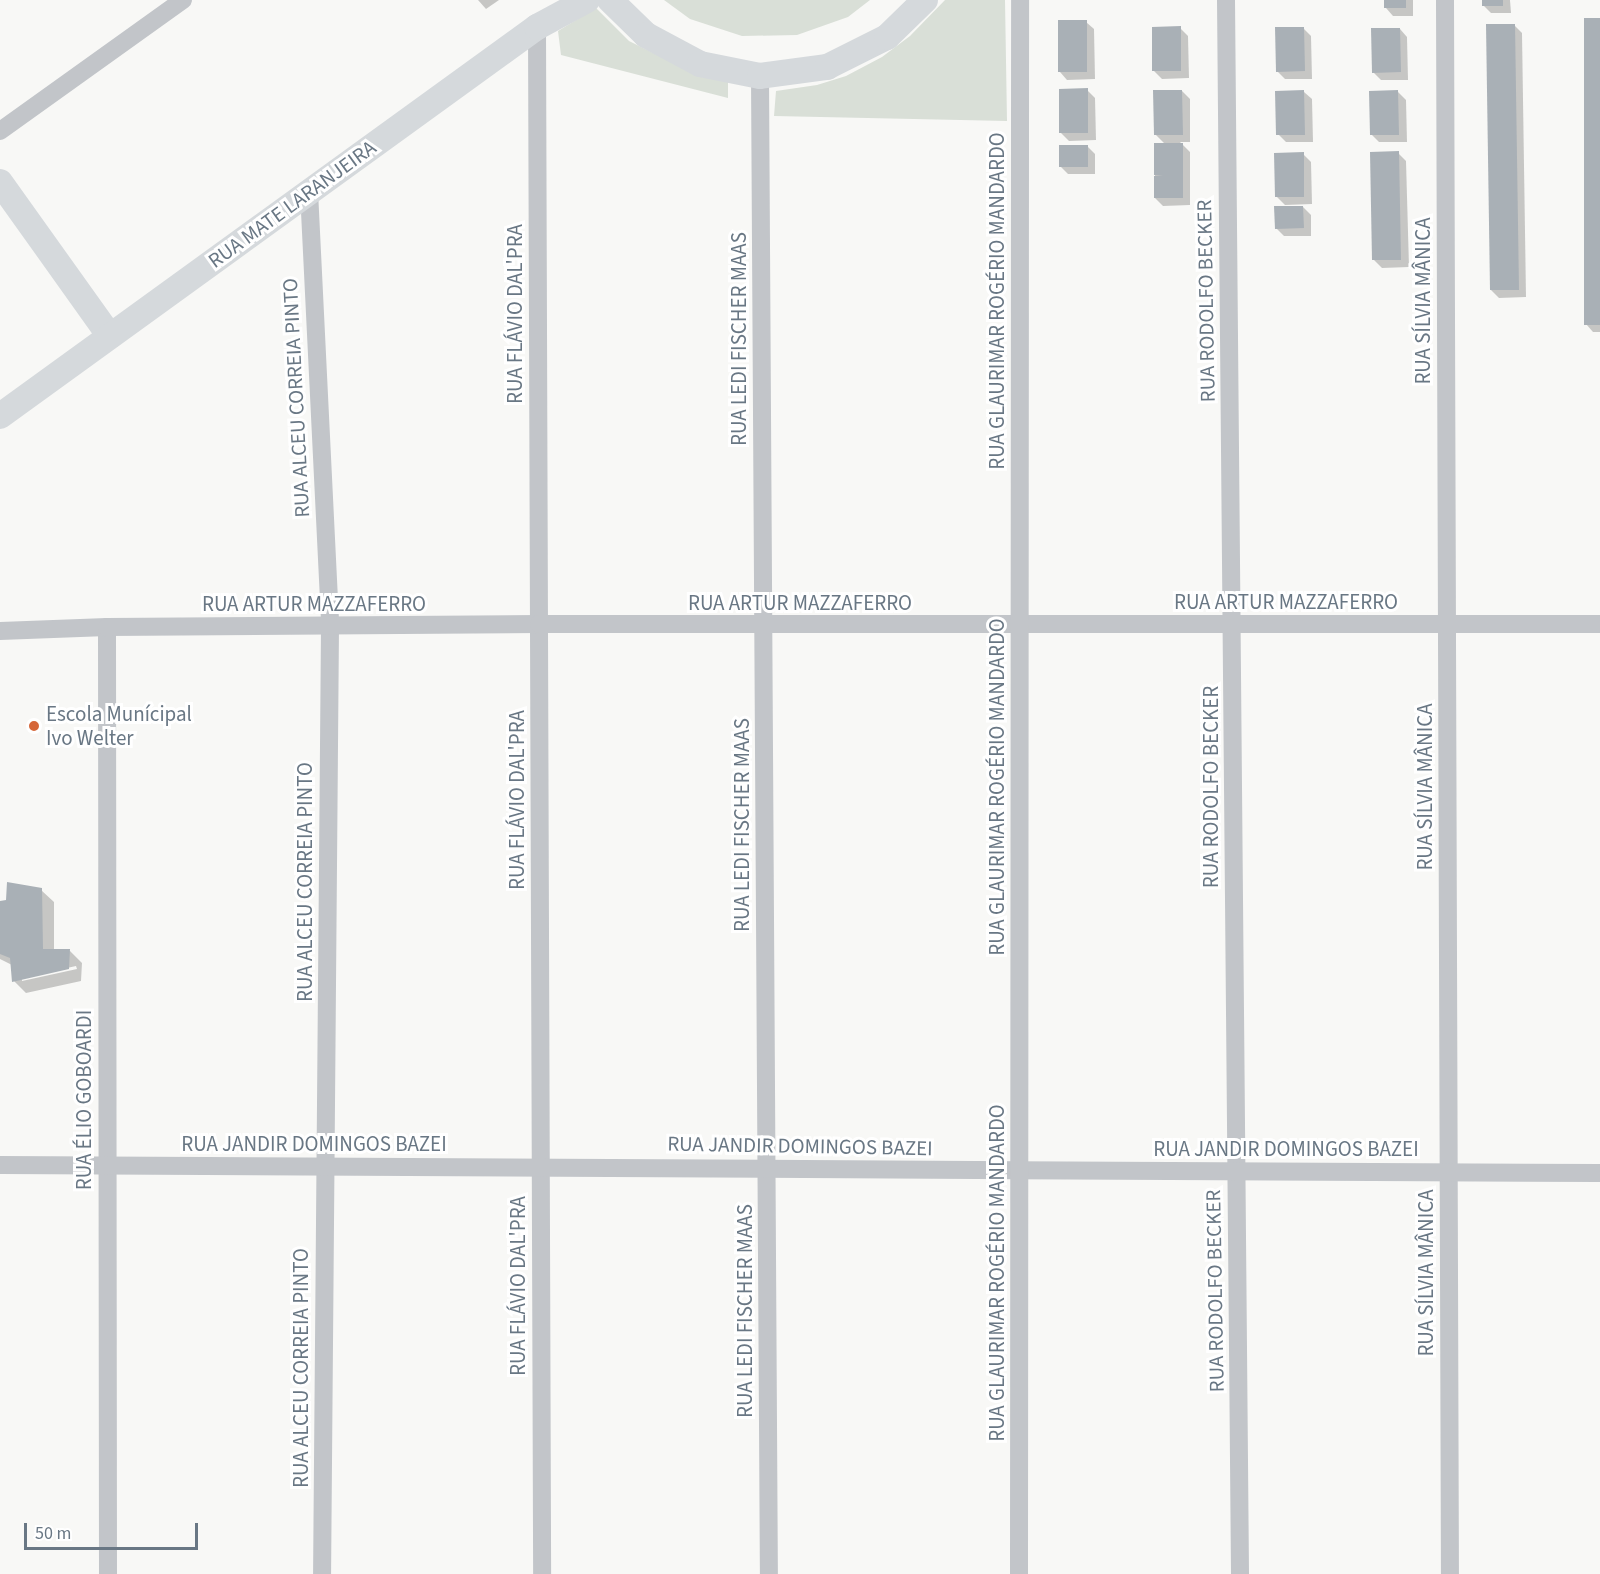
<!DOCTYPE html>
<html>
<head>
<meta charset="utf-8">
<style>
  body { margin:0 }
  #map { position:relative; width:1600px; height:1574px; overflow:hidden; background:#f8f8f6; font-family:"Source Sans 3",sans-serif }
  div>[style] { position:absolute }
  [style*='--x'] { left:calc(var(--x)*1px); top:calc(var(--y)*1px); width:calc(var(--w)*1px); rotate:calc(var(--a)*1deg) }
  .green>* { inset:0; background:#d9dfd7 }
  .shadow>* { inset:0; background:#0003 }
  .building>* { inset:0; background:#a9b0b6 }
  .street>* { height:18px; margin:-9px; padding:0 9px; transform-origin:9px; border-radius:9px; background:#c2c5c9 }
  .secondary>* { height:26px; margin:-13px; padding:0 13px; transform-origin:13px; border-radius:13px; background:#d5d9dc }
  .dots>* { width:16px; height:16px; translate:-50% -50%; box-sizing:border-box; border:3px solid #fff; border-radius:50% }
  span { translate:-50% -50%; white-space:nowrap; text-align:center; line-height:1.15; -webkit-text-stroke:6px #fff; paint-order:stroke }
  .street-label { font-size:21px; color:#697784 }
  .poi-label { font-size:21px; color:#697784 }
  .left { translate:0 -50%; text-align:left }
  .scale { position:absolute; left:24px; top:1523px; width:174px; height:27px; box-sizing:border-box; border:3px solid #697784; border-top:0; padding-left:8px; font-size:18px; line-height:21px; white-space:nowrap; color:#697784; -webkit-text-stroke:4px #fff; paint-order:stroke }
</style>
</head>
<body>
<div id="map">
  <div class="green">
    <i style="clip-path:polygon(664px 0,870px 0,848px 17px,797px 35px,742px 36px,690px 19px)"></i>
    <i style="clip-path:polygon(945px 0,1005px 0,1007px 121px,774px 116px,776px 91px,817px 85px,846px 76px,882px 57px,910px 36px)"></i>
    <i style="clip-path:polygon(596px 8px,629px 41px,702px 77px,728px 82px,728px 98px,561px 55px,558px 31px)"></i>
  </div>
  <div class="shadow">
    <i style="clip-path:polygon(478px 0,499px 0,486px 9px)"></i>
    <i style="clip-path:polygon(1386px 0,1413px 0,1413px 16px,1393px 16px,1386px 8px)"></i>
    <i style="clip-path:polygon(1483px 0,1510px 0,1511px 13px,1491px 13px,1483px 5px)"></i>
    <i style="clip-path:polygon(1600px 19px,1600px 332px,1593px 332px,1586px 324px)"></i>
    <i style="clip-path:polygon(1086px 22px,1094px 29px,1095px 79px,1067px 80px,1060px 72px)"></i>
    <i style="clip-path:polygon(1514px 25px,1522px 33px,1526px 297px,1499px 298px,1491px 290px)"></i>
    <i style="clip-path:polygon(1180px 28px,1188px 36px,1189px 78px,1162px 79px,1154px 71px)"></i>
    <i style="clip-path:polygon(1303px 28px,1311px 36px,1312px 79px,1285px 79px,1277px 71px)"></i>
    <i style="clip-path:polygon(1400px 29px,1407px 37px,1408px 80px,1381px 80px,1373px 72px)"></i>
    <i style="clip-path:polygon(1087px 90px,1095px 98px,1096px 140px,1069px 141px,1061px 133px)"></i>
    <i style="clip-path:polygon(1182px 91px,1190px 99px,1190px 142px,1180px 142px,1190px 152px,1190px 205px,1163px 206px,1155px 198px,1155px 144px,1165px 144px,1155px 134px)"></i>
    <i style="clip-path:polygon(1304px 92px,1312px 99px,1313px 142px,1286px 142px,1278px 134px)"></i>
    <i style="clip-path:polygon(1398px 92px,1406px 100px,1407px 142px,1379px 142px,1372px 135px)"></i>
    <i style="clip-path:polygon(1087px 146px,1095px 154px,1095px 174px,1068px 174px,1060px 166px)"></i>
    <i style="clip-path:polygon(1398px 153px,1406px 161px,1409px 267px,1382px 268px,1374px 260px)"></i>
    <i style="clip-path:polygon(1303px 154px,1311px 162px,1312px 204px,1285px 205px,1277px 197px)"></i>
    <i style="clip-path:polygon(1303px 207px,1311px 215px,1311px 236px,1284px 236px,1276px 228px)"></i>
    <i style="clip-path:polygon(evenodd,41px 890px,54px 902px,54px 951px,70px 951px,82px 963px,81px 981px,26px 993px,14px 981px,12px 965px,0 959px,0 903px,41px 890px,76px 966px,77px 969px,22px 981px,22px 978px,76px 966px)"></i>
  </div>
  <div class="building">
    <i style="clip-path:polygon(1384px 0,1406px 0,1406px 8px,1384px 8px)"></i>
    <i style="clip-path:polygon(1482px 0,1503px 0,1503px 6px,1482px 6px)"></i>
    <i style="clip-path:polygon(1584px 18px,1600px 18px,1600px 325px,1584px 325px)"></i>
    <i style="clip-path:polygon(1058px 20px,1087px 20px,1087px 72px,1058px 72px)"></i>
    <i style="clip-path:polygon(1486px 24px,1515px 24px,1519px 290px,1490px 290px)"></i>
    <i style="clip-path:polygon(1181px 26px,1181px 71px,1152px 71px,1152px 27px)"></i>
    <i style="clip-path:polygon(1275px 27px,1304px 27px,1305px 71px,1276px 72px)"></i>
    <i style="clip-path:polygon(1371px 28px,1400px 28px,1401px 72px,1372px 73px)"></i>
    <i style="clip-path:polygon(1088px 88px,1088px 133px,1059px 133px,1059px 89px)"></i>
    <i style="clip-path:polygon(1153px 90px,1182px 90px,1183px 135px,1154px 135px)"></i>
    <i style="clip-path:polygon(1304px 90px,1305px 135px,1276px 135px,1275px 91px)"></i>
    <i style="clip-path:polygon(1398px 90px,1399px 135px,1370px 135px,1369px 91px)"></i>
    <i style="clip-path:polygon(1154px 143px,1183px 143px,1183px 198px,1154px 198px,1154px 176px,1163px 176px,1154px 175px)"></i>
    <i style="clip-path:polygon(1059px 145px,1088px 145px,1088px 167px,1059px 167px)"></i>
    <i style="clip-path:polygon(1399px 151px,1401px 260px,1372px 260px,1370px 152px)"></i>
    <i style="clip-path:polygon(1304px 152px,1304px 197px,1275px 197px,1274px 153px)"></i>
    <i style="clip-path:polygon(1274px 206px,1303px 206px,1304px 228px,1275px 229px)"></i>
    <i style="clip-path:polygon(7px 882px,42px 888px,43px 949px,70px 949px,69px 969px,12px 982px,10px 958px,0 954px,0 901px,6px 900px)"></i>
  </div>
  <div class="street">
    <i style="--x:1226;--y:0;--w:1574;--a:89.49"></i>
    <i style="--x:1445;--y:0;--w:1574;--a:89.82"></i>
    <i style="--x:537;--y:27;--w:1547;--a:89.81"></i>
    <i style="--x:760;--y:76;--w:1498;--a:89.66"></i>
    <i style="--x:0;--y:131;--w:225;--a:-35.6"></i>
    <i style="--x:309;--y:191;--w:437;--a:87.2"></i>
    <i style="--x:330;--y:627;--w:947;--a:90.48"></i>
    <i style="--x:107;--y:627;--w:947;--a:89.94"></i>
    <i style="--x:0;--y:631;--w:107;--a:-2.1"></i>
    <i style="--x:107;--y:627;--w:432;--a:-0.4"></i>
    <i style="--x:539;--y:624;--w:1061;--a:0"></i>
    <i style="--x:0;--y:1165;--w:1600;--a:0.29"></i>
    <i style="--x:1019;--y:1574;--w:1574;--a:-89.96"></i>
  </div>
  <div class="secondary">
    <i style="--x:610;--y:0;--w:50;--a:44.2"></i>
    <i style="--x:646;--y:35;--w:61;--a:28.2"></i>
    <i style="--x:700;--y:64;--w:61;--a:11.3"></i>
    <i style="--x:760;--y:76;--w:68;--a:-7.7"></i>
    <i style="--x:827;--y:67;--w:67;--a:-26.6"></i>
    <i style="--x:887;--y:37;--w:53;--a:-44.2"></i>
    <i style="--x:0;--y:182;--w:189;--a:54.5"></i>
    <i style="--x:0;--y:416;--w:663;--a:-35.92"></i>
    <i style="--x:537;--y:27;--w:57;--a:-28.4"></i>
  </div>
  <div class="dots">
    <i style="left:34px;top:726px;background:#d56638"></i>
  </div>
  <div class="street-label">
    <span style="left:292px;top:204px;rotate:-36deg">RUA MATE LARANJEIRA</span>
    <span style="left:997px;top:301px;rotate:-90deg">RUA GLAURIMAR ROGÉRIO MANDARDO</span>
    <span style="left:1206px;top:301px;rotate:-91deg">RUA RODOLFO BECKER</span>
    <span style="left:1423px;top:301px;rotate:-90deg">RUA SÍLVIA MÂNICA</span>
    <span style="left:515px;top:314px;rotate:-90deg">RUA FLÁVIO DAL'PRA</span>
    <span style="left:739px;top:339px;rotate:-90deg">RUA LEDI FISCHER MAAS</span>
    <span style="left:296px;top:398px;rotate:-93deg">RUA ALCEU CORREIA PINTO</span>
    <span style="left:1286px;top:602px">RUA ARTUR MAZZAFERRO</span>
    <span style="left:800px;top:603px">RUA ARTUR MAZZAFERRO</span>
    <span style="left:314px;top:604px">RUA ARTUR MAZZAFERRO</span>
    <span style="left:997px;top:787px;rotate:-90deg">RUA GLAURIMAR ROGÉRIO MANDARDO</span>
    <span style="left:1211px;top:787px;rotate:-90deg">RUA RODOLFO BECKER</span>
    <span style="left:1425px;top:787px;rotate:-90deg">RUA SÍLVIA MÂNICA</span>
    <span style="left:517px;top:800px;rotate:-90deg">RUA FLÁVIO DAL'PRA</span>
    <span style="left:742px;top:825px;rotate:-90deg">RUA LEDI FISCHER MAAS</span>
    <span style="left:305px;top:882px;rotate:-90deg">RUA ALCEU CORREIA PINTO</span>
    <span style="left:84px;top:1100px;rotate:-90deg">RUA ÉLIO GOBOARDI</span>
    <span style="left:314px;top:1144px">RUA JANDIR DOMINGOS BAZEI</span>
    <span style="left:800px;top:1146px;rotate:1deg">RUA JANDIR DOMINGOS BAZEI</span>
    <span style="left:1286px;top:1149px">RUA JANDIR DOMINGOS BAZEI</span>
    <span style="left:997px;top:1273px;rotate:-90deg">RUA GLAURIMAR ROGÉRIO MANDARDO</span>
    <span style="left:1426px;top:1273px;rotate:-90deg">RUA SÍLVIA MÂNICA</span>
    <span style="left:518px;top:1286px;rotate:-90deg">RUA FLÁVIO DAL'PRA</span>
    <span style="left:1215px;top:1291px;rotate:-91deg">RUA RODOLFO BECKER</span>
    <span style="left:745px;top:1311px;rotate:-90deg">RUA LEDI FISCHER MAAS</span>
    <span style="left:301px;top:1368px;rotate:-90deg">RUA ALCEU CORREIA PINTO</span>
  </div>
  <div class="poi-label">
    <span class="left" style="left:46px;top:726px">Escola Munícipal<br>Ivo Welter</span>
  </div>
  <div class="scale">50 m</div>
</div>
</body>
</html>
